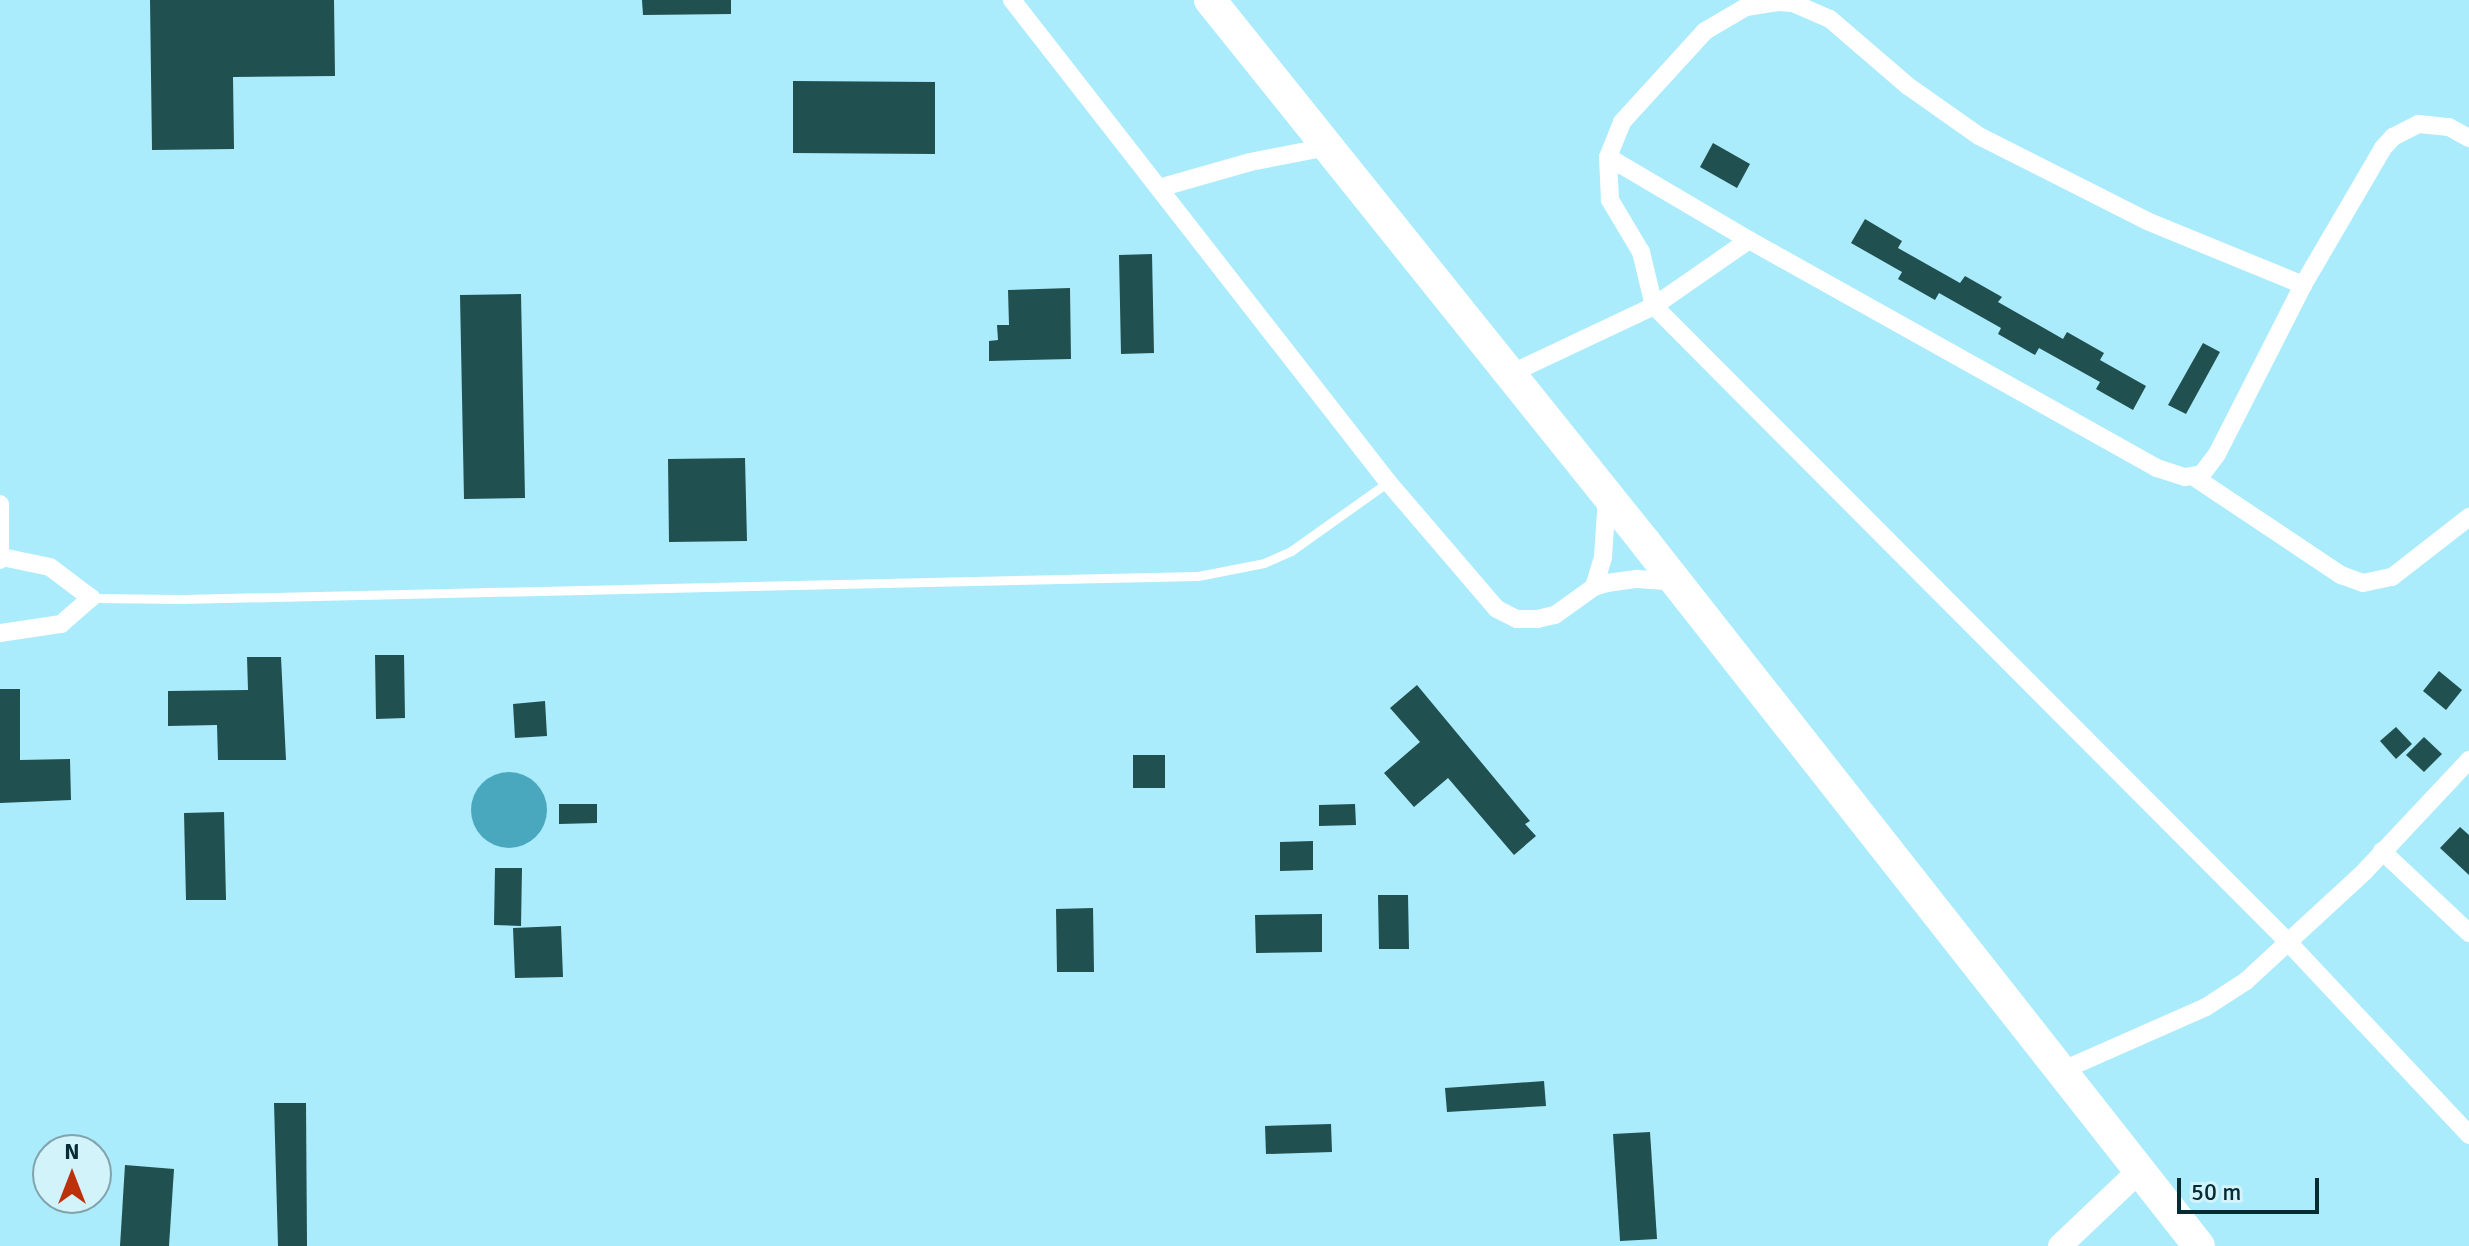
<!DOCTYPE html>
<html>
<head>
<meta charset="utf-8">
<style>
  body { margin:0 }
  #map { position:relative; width:2469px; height:1246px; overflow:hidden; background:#aaebfc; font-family:Signika,sans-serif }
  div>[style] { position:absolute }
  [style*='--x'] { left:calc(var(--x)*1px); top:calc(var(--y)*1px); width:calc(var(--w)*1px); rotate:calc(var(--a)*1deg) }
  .water>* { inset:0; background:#49a8bd }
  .round { border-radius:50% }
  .building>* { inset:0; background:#205050 }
  .service>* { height:9px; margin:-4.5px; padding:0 4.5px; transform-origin:4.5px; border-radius:4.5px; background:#fff }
  .minor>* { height:18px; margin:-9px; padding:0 9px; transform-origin:9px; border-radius:9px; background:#fff }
  .tertiary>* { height:24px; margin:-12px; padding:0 12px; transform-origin:12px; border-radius:12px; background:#fff }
  .trunk>* { height:32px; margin:-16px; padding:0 16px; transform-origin:16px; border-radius:16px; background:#fff }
  span { translate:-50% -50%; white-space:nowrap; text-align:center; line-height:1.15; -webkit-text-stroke:8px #d3f3fb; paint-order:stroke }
  .north { position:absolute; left:32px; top:1134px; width:80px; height:80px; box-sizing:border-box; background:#d3f3fb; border:2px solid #81a3ab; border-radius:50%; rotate:0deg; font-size:22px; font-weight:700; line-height:32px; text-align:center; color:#052b33 }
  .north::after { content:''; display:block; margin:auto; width:28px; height:36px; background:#bb310a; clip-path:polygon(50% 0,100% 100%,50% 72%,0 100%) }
  .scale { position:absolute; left:2177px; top:1178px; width:142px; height:36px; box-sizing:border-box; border:4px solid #052b33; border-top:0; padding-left:10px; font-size:24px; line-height:28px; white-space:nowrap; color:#052b33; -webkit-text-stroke:6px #d3f3fb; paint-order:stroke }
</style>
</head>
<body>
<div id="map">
  <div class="water">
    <i class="round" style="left:471px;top:772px;width:76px;height:76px"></i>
  </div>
  <div class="building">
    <i style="clip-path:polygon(150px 0,334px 0,335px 76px,233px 77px,234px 149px,152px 150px)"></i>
    <i style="clip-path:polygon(642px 0,731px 0,731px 14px,643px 15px)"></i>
    <i style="clip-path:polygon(793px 81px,935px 82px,935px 154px,793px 153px)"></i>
    <i style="clip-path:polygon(1713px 143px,1750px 164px,1737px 188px,1700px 167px)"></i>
    <i style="clip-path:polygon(1865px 219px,1902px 241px,1898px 248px,1960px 283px,1965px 276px,2002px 297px,1998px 302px,2063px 339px,2067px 332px,2104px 353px,2100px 360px,2146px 386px,2133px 410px,2096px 389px,2100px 382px,2039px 348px,2035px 355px,1998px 334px,2001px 328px,1939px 293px,1935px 300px,1898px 279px,1902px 272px,1851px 243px)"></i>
    <i style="clip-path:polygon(1152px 254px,1154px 353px,1121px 354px,1119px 255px)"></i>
    <i style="clip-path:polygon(1070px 288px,1071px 359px,989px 361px,989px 341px,998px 340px,997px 325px,1009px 325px,1008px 290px)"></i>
    <i style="clip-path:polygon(521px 294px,525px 498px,464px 499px,460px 295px)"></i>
    <i style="clip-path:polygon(2203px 343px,2220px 352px,2186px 414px,2168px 405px)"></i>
    <i style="clip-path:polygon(745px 458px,747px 541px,669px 542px,668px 459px)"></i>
    <i style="clip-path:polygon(375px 655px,404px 655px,405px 718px,376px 719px)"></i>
    <i style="clip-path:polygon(247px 657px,281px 657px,286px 760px,218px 760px,217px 725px,168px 726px,168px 691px,248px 690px)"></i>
    <i style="clip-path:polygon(2439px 671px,2462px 690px,2446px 710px,2423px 691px)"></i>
    <i style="clip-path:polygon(1417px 685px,1530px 821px,1525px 824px,1536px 836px,1514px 855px,1448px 778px,1414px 807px,1384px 773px,1420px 742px,1390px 708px)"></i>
    <i style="clip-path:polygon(0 689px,20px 689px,20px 760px,70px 759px,71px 800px,0 803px)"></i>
    <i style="clip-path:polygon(545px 701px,547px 736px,515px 738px,513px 704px)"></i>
    <i style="clip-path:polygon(2396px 727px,2412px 744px,2396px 759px,2380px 741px)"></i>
    <i style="clip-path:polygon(2424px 737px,2442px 754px,2424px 772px,2406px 755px)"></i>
    <i style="clip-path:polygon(1133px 755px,1165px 755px,1165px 788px,1133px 788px)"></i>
    <i style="clip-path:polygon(559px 804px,597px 804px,597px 823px,559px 824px)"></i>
    <i style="clip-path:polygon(1355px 804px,1356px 825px,1319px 826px,1319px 805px)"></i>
    <i style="clip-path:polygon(224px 812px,226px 900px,186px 900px,184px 813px)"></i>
    <i style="clip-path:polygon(2460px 827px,2469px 835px,2469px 875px,2440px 848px)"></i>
    <i style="clip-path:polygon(1313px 841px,1313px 870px,1280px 871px,1280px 842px)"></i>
    <i style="clip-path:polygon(495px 868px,522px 868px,521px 926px,494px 925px)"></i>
    <i style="clip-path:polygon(1378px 895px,1408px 895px,1409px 949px,1379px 949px)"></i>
    <i style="clip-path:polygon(1093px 908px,1094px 972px,1057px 972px,1056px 909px)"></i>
    <i style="clip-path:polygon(1322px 914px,1322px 952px,1256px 953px,1255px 915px)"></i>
    <i style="clip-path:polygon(561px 926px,563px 977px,515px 978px,513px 928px)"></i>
    <i style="clip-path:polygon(1544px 1081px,1546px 1106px,1447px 1112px,1445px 1088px)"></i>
    <i style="clip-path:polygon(274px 1103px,306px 1103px,307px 1246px,278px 1246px)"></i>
    <i style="clip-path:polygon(1331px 1124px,1332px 1152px,1266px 1154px,1265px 1126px)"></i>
    <i style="clip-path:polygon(1650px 1132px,1657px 1239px,1620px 1241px,1613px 1134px)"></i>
    <i style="clip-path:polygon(125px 1165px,174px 1169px,169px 1246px,120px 1246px)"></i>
  </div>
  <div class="service">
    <i style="--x:91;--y:598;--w:92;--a:0.6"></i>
    <i style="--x:183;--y:599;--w:1015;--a:-1.3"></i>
    <i style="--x:1198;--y:576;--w:67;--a:-11.1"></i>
    <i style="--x:1264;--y:563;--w:30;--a:-24"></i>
    <i style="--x:1291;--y:551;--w:119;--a:-35.4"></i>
  </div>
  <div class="minor">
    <i style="--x:1012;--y:0;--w:611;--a:52.04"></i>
    <i style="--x:1388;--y:482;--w:167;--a:49.4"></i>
    <i style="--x:1497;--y:609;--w:22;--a:27"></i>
    <i style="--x:1517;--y:619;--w:20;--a:0"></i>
    <i style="--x:1537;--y:619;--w:18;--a:-13"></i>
    <i style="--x:1555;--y:615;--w:48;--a:-35.7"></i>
    <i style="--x:1594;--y:587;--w:14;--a:-17"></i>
    <i style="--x:1607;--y:583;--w:30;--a:-8"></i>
    <i style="--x:1637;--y:579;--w:39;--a:4"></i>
    <i style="--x:1608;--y:157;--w:164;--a:30.5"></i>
    <i style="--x:1749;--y:240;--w:467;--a:29.2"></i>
    <i style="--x:2157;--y:468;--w:29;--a:18"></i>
    <i style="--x:2185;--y:477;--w:17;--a:-10"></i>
    <i style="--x:2202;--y:474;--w:25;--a:-53"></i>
    <i style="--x:2217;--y:454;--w:190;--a:-63"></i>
    <i style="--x:2303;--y:285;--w:159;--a:-59.7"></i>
    <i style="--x:2383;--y:148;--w:15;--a:-48"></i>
    <i style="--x:2393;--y:137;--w:29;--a:-27"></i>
    <i style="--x:2419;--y:124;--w:30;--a:6"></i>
    <i style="--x:2449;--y:127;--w:23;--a:29"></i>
    <i style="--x:1159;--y:188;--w:95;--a:-15.9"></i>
    <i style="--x:1250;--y:162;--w:78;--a:-11"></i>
    <i style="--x:1749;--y:240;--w:116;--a:145.2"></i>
    <i style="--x:1654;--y:306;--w:56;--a:-103.5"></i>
    <i style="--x:1641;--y:252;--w:61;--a:-120.8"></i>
    <i style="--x:1610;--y:200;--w:43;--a:-92.7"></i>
    <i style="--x:1608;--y:157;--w:38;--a:-68"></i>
    <i style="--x:1622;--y:122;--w:123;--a:-47.6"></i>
    <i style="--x:1705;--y:31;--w:48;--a:-30.3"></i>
    <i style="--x:1746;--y:7;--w:32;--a:-9"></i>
    <i style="--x:1778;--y:2;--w:15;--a:4"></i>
    <i style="--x:1793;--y:3;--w:40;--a:23.4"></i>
    <i style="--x:1830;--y:19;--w:103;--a:40.7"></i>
    <i style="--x:1908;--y:86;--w:87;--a:35.2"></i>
    <i style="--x:1979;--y:136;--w:188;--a:26.8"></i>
    <i style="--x:2147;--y:221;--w:169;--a:22.3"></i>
    <i style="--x:1510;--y:374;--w:159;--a:-25.3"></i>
    <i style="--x:1654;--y:306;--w:898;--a:45.09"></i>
    <i style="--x:2288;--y:942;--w:265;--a:46.8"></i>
    <i style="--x:2194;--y:477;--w:177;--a:33.7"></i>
    <i style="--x:2341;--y:575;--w:23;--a:20"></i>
    <i style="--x:2363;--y:583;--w:30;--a:-12"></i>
    <i style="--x:2392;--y:577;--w:98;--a:-37.9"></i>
    <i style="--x:0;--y:504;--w:56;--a:90"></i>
    <i style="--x:1594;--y:587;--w:31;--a:-73"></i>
    <i style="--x:1603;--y:557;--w:61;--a:-86.2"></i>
    <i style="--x:0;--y:633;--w:62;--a:-8.4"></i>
    <i style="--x:61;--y:624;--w:40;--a:-41"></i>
    <i style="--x:91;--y:598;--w:51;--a:-142.9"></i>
    <i style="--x:50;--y:567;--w:49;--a:-168.2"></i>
    <i style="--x:2382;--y:851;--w:120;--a:43.3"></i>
    <i style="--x:2061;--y:1071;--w:158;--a:-23.8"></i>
    <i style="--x:2206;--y:1007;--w:48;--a:-33"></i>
    <i style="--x:2246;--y:981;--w:161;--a:-42.7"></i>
    <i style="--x:2364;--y:872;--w:154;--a:-46.8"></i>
  </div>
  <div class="tertiary">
    <i style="--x:2060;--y:1246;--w:110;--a:-43.5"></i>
  </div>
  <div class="trunk">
    <i style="--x:1210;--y:0;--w:694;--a:51.26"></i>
    <i style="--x:1644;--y:541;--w:897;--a:51.79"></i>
  </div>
  <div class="north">N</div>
  <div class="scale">50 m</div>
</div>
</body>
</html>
